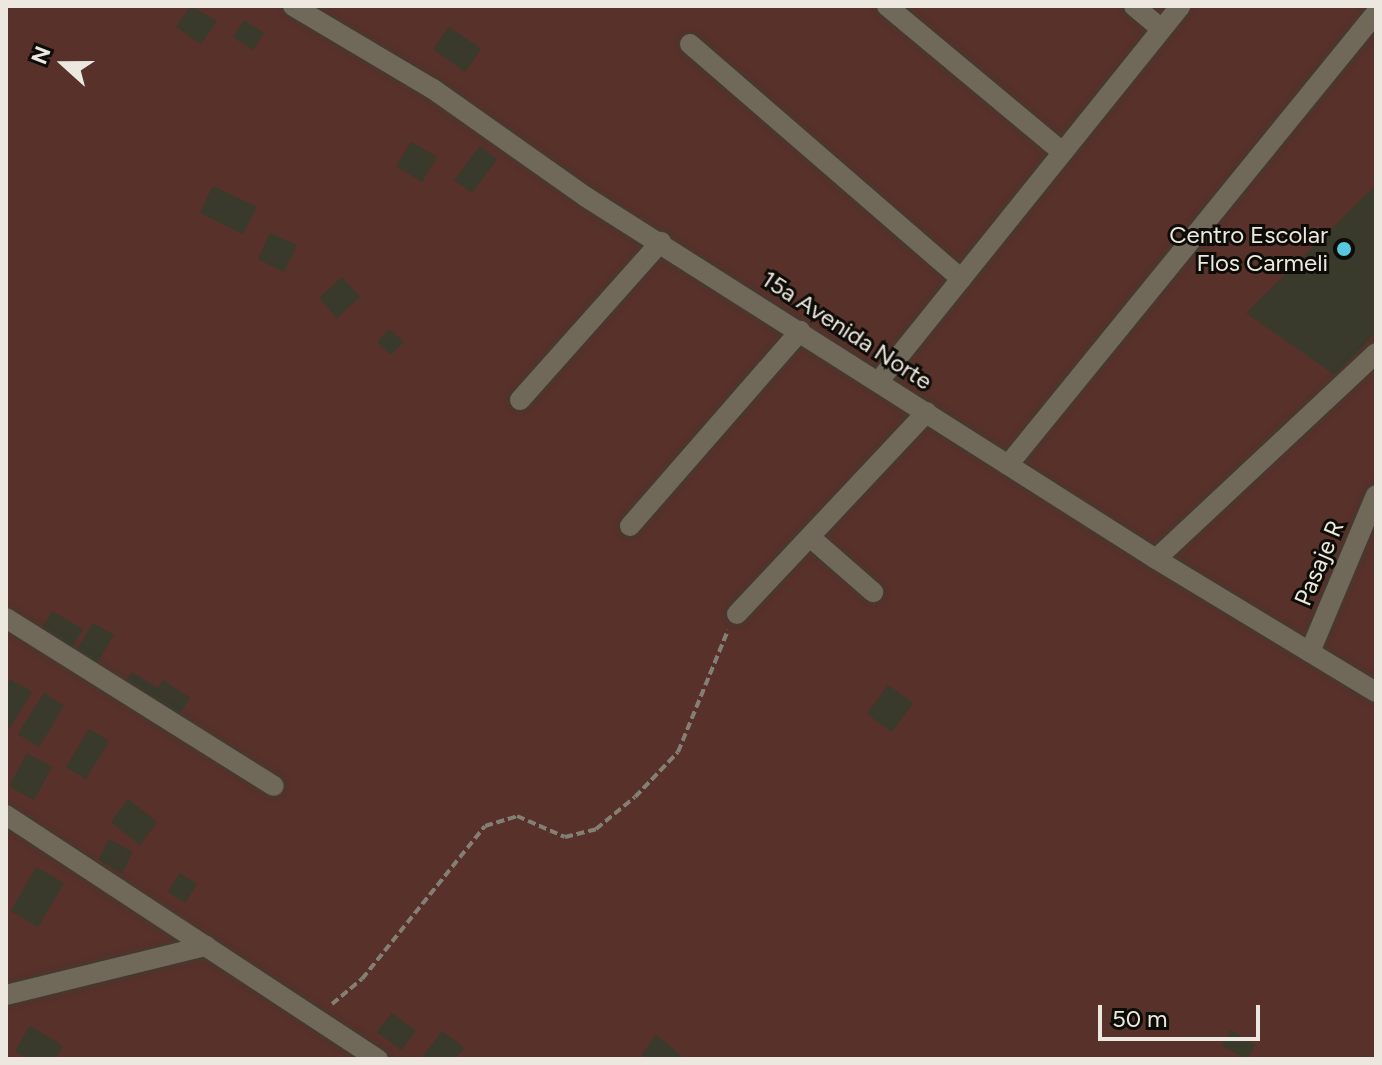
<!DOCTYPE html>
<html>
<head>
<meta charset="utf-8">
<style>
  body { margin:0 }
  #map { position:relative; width:1382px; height:1065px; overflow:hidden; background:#282215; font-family:Figtree,sans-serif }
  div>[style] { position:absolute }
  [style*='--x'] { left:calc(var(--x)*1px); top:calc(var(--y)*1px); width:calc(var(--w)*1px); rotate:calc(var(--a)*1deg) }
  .green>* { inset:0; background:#57312a }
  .building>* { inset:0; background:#393a2b }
  .path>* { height:4px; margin-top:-2px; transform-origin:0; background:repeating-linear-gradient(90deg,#847f74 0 8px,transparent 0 12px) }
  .roads { filter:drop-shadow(0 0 2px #413c33) drop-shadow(0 0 2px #413c33) }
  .minor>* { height:20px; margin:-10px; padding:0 10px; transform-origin:10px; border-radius:10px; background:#70695a }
  .dots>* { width:22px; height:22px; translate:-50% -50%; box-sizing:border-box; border:4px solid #0e0c07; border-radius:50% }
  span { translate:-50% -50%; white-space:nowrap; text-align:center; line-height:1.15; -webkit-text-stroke:6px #0e0c07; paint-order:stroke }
  .poi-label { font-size:24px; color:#ece8e0 }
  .right { translate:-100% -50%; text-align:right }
  .street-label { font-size:24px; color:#ece8e0 }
  .frame { position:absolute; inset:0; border:8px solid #ece8e0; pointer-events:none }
  .north { position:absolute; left:24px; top:24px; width:80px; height:80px; -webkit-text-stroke:6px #0e0c07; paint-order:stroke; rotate:291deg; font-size:22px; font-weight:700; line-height:32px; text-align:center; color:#ece8e0 }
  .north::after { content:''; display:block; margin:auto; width:28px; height:36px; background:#ece8e0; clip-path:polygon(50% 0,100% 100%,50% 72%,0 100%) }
  .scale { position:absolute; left:1098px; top:1005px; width:162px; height:36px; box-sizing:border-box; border:4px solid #ece8e0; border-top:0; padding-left:10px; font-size:24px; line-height:28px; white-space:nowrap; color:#ece8e0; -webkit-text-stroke:6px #0e0c07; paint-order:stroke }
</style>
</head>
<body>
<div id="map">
  <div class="green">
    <i style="clip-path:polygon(6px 6px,1376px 6px,1376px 1059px,6px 1059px)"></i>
  </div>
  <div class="building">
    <i style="clip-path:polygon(191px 6px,217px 21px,201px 44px,176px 27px)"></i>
    <i style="clip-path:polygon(244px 20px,264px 33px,253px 50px,233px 37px)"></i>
    <i style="clip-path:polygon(449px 27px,481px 49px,465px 72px,433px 49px)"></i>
    <i style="clip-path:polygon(411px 142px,437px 157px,422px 182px,396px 166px)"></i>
    <i style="clip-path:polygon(480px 146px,497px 159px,472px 193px,454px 180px)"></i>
    <i style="clip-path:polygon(1376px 185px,1376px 332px,1335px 375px,1246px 313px)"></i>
    <i style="clip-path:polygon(213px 186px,257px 207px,243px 234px,200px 213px)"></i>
    <i style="clip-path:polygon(270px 233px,297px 245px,284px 272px,258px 259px)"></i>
    <i style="clip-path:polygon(342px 277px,360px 297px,337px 318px,319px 298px)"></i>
    <i style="clip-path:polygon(389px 329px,404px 342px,391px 355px,377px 342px)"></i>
    <i style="clip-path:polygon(52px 611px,83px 629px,70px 651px,39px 633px)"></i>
    <i style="clip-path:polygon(93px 623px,114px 635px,94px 668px,73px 656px)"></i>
    <i style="clip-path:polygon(132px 672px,158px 688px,163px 680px,190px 698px,178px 717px,122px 688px)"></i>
    <i style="clip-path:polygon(10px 679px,32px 692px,10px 728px,6px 725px,6px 686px)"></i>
    <i style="clip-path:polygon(888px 685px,913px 703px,892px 732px,867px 714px)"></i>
    <i style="clip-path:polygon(44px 693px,64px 706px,39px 747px,18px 734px)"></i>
    <i style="clip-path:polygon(89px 729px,109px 741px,86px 779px,66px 767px)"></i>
    <i style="clip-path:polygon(27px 753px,52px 767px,34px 800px,9px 786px)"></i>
    <i style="clip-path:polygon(128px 799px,157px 822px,140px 845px,111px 822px)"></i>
    <i style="clip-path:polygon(109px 839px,133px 852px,122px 873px,98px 860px)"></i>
    <i style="clip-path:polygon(36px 867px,64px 883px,38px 927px,11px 911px)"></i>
    <i style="clip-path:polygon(180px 873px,197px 884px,185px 903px,168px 892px)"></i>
    <i style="clip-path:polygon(392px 1013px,416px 1031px,401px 1050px,377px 1032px)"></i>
    <i style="clip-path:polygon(30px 1026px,63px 1046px,55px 1059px,28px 1059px,15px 1051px)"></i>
    <i style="clip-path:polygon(1231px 1030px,1255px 1045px,1247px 1059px,1222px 1046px)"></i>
    <i style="clip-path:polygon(442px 1031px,464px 1048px,455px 1059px,421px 1059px)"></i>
    <i style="clip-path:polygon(656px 1035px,685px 1059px,648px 1059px,642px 1054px)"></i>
  </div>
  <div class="path">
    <i style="--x:332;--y:1004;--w:39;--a:-40"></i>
    <i style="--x:362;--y:979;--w:196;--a:-51.2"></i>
    <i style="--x:485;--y:826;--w:34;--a:-17"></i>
    <i style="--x:517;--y:816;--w:52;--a:23.6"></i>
    <i style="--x:565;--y:837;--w:32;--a:-14"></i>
    <i style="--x:596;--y:829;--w:50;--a:-39.4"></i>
    <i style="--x:635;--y:797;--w:62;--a:-46.3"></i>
    <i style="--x:678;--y:752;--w:132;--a:-67.7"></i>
  </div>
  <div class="roads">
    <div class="minor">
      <i style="--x:293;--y:6;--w:163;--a:30.7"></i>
      <i style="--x:433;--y:89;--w:187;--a:35.2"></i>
      <i style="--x:586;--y:197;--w:675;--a:32.42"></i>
      <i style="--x:1156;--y:559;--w:257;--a:31.2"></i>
      <i style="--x:887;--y:6;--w:228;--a:39.8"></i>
      <i style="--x:1134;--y:6;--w:35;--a:40"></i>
      <i style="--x:690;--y:44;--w:359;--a:40.9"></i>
      <i style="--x:879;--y:381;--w:481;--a:-51.2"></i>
      <i style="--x:520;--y:400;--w:212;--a:-48.3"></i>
      <i style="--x:1008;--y:465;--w:583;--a:-50.85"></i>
      <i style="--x:630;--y:526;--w:259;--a:-48.9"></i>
      <i style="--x:810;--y:537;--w:84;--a:41.1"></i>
      <i style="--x:1156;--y:559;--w:301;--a:-43.1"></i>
      <i style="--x:737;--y:614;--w:277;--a:-46.8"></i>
      <i style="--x:6;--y:618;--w:316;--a:32.1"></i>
      <i style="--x:1310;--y:652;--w:170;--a:-67.2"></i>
      <i style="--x:6;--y:815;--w:445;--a:33.3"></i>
      <i style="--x:6;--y:995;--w:206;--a:-13.8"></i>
    </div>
  </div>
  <div class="dots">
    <i style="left:1344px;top:249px;background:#56c9e1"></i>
  </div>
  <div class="poi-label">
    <span class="right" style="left:1328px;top:249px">Centro Escolar<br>Flos Carmeli</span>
  </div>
  <div class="street-label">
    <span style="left:847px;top:330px;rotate:33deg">15a Avenida Norte</span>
    <span style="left:1319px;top:563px;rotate:-67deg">Pasaje R</span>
  </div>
  <div class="frame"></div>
  <div class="north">N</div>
  <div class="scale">50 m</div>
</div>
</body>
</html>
